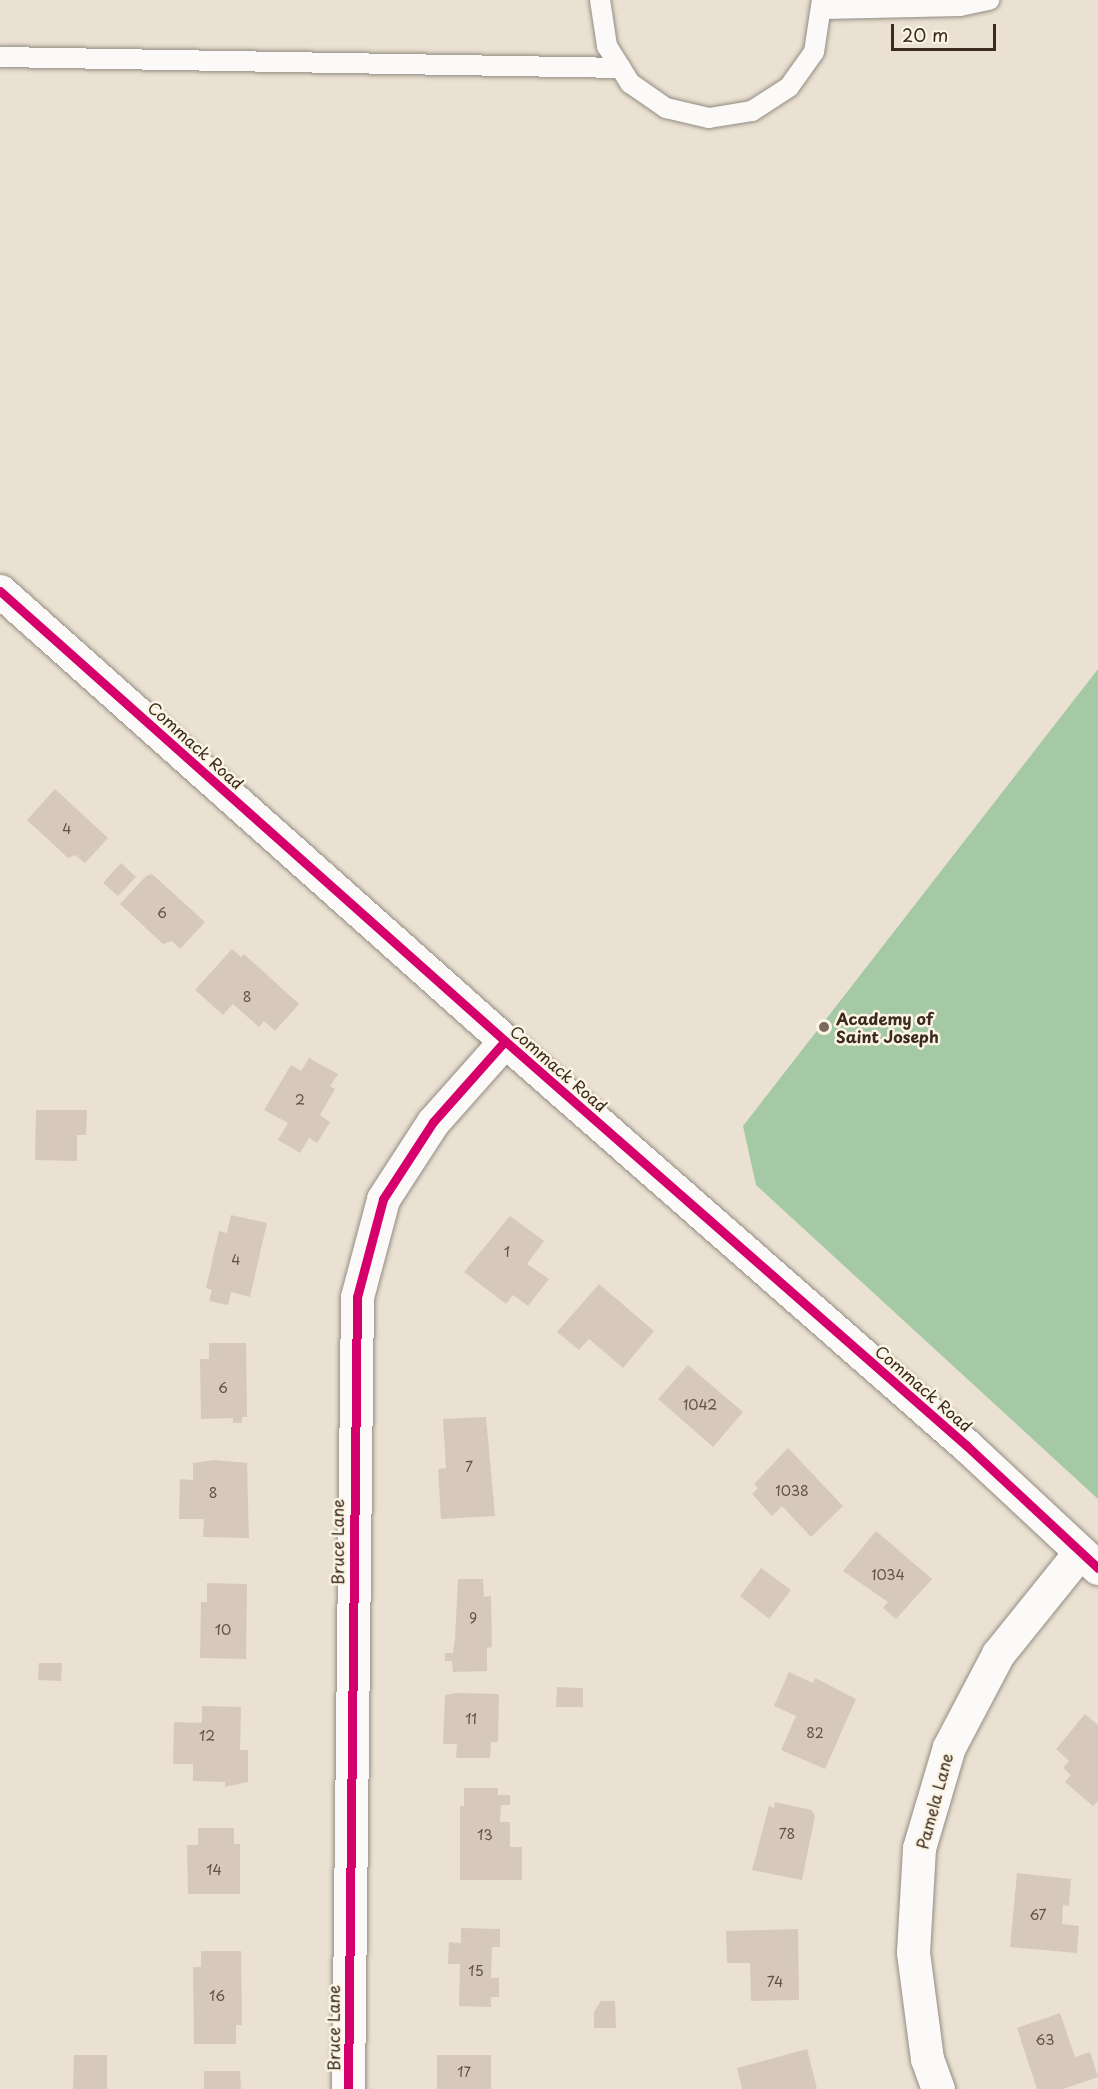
<!DOCTYPE html>
<html>
<head>
<meta charset="utf-8">
<style>
  body { margin:0 }
  #map { position:relative; width:1098px; height:2089px; overflow:hidden; background:#eae1d2; font-family:"Playpen Sans",sans-serif }
  div>[style] { position:absolute }
  [style*='--x'] { left:calc(var(--x)*1px); top:calc(var(--y)*1px); width:calc(var(--w)*1px); rotate:calc(var(--a)*1deg) }
  .forest>* { inset:0; background:#a4c9a4 }
  .building>* { inset:0; background:#d6c9bb }
  .roads { filter:drop-shadow(0 0 2px #948c83) drop-shadow(0 0 2px #948c83) }
  .service>* { height:20px; margin:-10px; padding:0 10px; transform-origin:10px; border-radius:10px; background:#fcfaf8 }
  .minor>* { height:33px; margin:-16.5px; padding:0 16.5px; transform-origin:16.5px; border-radius:16.5px; background:#fcfaf8 }
  .tertiary>* { height:33px; margin:-16.5px; padding:0 16.5px; transform-origin:16.5px; border-radius:16.5px; background:#fcfaf8 }
  .cycleway>* { height:9px; margin:-4.5px; padding:0 4.5px; transform-origin:4.5px; border-radius:4.5px; background:#d6006c }
  .dots>* { width:16px; height:16px; translate:-50% -50%; box-sizing:border-box; border:3px solid #fcf5e5; border-radius:50% }
  span { translate:-50% -50%; white-space:nowrap; text-align:center; line-height:1.15; -webkit-text-stroke:5px #fcf5e5; paint-order:stroke }
  .number-label { font-size:14px; color:#625245 }
  .number-label span { -webkit-text-stroke-width:0 }
  .street-label { font-size:16px; color:#3b2a1e }
  .poi-label { font-size:16px; color:#3b2a1e; font-weight:700 }
  .left { translate:0 -50%; text-align:left }
  .scale { position:absolute; left:891px; top:24px; width:105px; height:27px; box-sizing:border-box; border:3px solid #3b2a1e; border-top:0; padding-left:8px; font-size:18px; line-height:21px; white-space:nowrap; color:#3b2a1e; -webkit-text-stroke:4px #fcf5e5; paint-order:stroke }
</style>
</head>
<body>
<div id="map">
  <div class="forest">
    <i style="clip-path:polygon(1098px 669px,1098px 1499px,756px 1185px,743px 1126px)"></i>
  </div>
  <div class="building">
    <i style="clip-path:polygon(55px 789px,108px 838px,85px 863px,75px 855px,68px 858px,27px 820px)"></i>
    <i style="clip-path:polygon(121px 863px,136px 877px,118px 896px,103px 883px)"></i>
    <i style="clip-path:polygon(152px 874px,205px 922px,180px 949px,172px 941px,163px 944px,120px 904px,146px 876px)"></i>
    <i style="clip-path:polygon(232px 949px,241px 957px,244px 954px,299px 1004px,275px 1031px,264px 1021px,259px 1027px,233px 1004px,223px 1015px,195px 990px)"></i>
    <i style="clip-path:polygon(309px 1058px,338px 1074px,330px 1086px,335px 1089px,320px 1115px,330px 1122px,317px 1143px,309px 1138px,300px 1153px,278px 1140px,288px 1123px,264px 1110px,291px 1065px,301px 1071px)"></i>
    <i style="clip-path:polygon(36px 1110px,87px 1110px,86px 1135px,77px 1135px,77px 1161px,35px 1160px)"></i>
    <i style="clip-path:polygon(231px 1215px,267px 1223px,250px 1297px,231px 1292px,228px 1305px,209px 1301px,212px 1290px,206px 1288px,219px 1231px,227px 1233px)"></i>
    <i style="clip-path:polygon(510px 1216px,544px 1241px,527px 1264px,549px 1279px,528px 1306px,513px 1295px,506px 1304px,464px 1272px)"></i>
    <i style="clip-path:polygon(599px 1284px,654px 1331px,623px 1368px,589px 1339px,579px 1350px,557px 1332px)"></i>
    <i style="clip-path:polygon(209px 1343px,246px 1343px,247px 1417px,242px 1417px,242px 1423px,233px 1423px,233px 1418px,201px 1419px,200px 1359px,209px 1359px)"></i>
    <i style="clip-path:polygon(688px 1365px,743px 1412px,713px 1447px,658px 1399px)"></i>
    <i style="clip-path:polygon(486px 1417px,495px 1516px,441px 1519px,438px 1469px,446px 1468px,443px 1419px)"></i>
    <i style="clip-path:polygon(788px 1448px,843px 1506px,811px 1537px,782px 1506px,772px 1516px,752px 1494px,758px 1488px,754px 1484px)"></i>
    <i style="clip-path:polygon(214px 1460px,247px 1463px,249px 1538px,203px 1537px,204px 1519px,179px 1519px,180px 1479px,193px 1480px,193px 1463px)"></i>
    <i style="clip-path:polygon(876px 1531px,932px 1579px,896px 1619px,883px 1608px,888px 1602px,843px 1571px)"></i>
    <i style="clip-path:polygon(761px 1568px,791px 1590px,769px 1619px,740px 1596px)"></i>
    <i style="clip-path:polygon(458px 1579px,483px 1579px,484px 1597px,491px 1596px,492px 1647px,487px 1648px,487px 1671px,453px 1672px,452px 1661px,445px 1661px,445px 1653px,453px 1653px,455px 1638px)"></i>
    <i style="clip-path:polygon(207px 1583px,247px 1584px,246px 1659px,200px 1658px,201px 1602px,207px 1602px)"></i>
    <i style="clip-path:polygon(39px 1663px,62px 1663px,61px 1681px,38px 1680px)"></i>
    <i style="clip-path:polygon(789px 1672px,813px 1683px,815px 1678px,856px 1699px,825px 1769px,781px 1750px,796px 1716px,774px 1706px)"></i>
    <i style="clip-path:polygon(557px 1687px,583px 1688px,583px 1707px,556px 1707px)"></i>
    <i style="clip-path:polygon(456px 1693px,499px 1694px,498px 1742px,491px 1742px,490px 1758px,456px 1758px,457px 1744px,443px 1744px,445px 1695px)"></i>
    <i style="clip-path:polygon(202px 1706px,241px 1707px,240px 1750px,248px 1750px,248px 1782px,225px 1787px,225px 1782px,193px 1781px,193px 1764px,173px 1764px,174px 1722px,202px 1723px)"></i>
    <i style="clip-path:polygon(1085px 1714px,1098px 1725px,1098px 1801px,1093px 1806px,1065px 1782px,1071px 1775px,1063px 1768px,1069px 1761px,1056px 1749px)"></i>
    <i style="clip-path:polygon(464px 1788px,498px 1788px,498px 1795px,510px 1795px,510px 1805px,501px 1805px,500px 1822px,510px 1822px,510px 1847px,522px 1847px,522px 1880px,460px 1880px,460px 1806px,464px 1806px)"></i>
    <i style="clip-path:polygon(775px 1802px,812px 1810px,815px 1816px,802px 1880px,752px 1870px,769px 1806px,774px 1808px)"></i>
    <i style="clip-path:polygon(198px 1828px,234px 1828px,234px 1844px,240px 1844px,240px 1894px,188px 1894px,187px 1845px,198px 1845px)"></i>
    <i style="clip-path:polygon(1017px 1873px,1071px 1879px,1069px 1906px,1063px 1905px,1062px 1924px,1079px 1926px,1077px 1953px,1010px 1947px)"></i>
    <i style="clip-path:polygon(461px 1928px,500px 1929px,500px 1947px,492px 1947px,491px 1978px,499px 1978px,499px 1997px,491px 1997px,491px 2007px,459px 2006px,460px 1964px,448px 1964px,449px 1942px,461px 1943px)"></i>
    <i style="clip-path:polygon(798px 1929px,799px 2000px,751px 2001px,750px 1963px,727px 1963px,726px 1931px)"></i>
    <i style="clip-path:polygon(201px 1951px,241px 1951px,242px 2025px,236px 2025px,236px 2044px,194px 2044px,193px 1967px,201px 1967px)"></i>
    <i style="clip-path:polygon(601px 2001px,615px 2001px,616px 2028px,594px 2028px,594px 2012px)"></i>
    <i style="clip-path:polygon(1060px 2013px,1075px 2057px,1090px 2052px,1098px 2077px,1063px 2089px,1037px 2089px,1017px 2028px)"></i>
    <i style="clip-path:polygon(807px 2049px,817px 2089px,742px 2089px,737px 2068px)"></i>
    <i style="clip-path:polygon(74px 2055px,107px 2055px,107px 2089px,73px 2089px)"></i>
    <i style="clip-path:polygon(437px 2055px,491px 2055px,491px 2089px,437px 2089px)"></i>
    <i style="clip-path:polygon(204px 2071px,240px 2071px,241px 2089px,204px 2089px)"></i>
  </div>
  <div class="roads">
    <div class="service">
      <i style="--x:600;--y:0;--w:47;--a:81.3"></i>
      <i style="--x:607;--y:46;--w:44;--a:58.1"></i>
      <i style="--x:630;--y:83;--w:44;--a:34.8"></i>
      <i style="--x:666;--y:108;--w:44;--a:13.1"></i>
      <i style="--x:709;--y:118;--w:44;--a:-9.2"></i>
      <i style="--x:752;--y:111;--w:44;--a:-33"></i>
      <i style="--x:789;--y:87;--w:43;--a:-54.5"></i>
      <i style="--x:814;--y:52;--w:53;--a:-81.3"></i>
      <i style="--x:824;--y:9;--w:136;--a:-1.3"></i>
      <i style="--x:960;--y:6;--w:30;--a:-12"></i>
      <i style="--x:0;--y:57;--w:621;--a:1.01"></i>
    </div>
    <div class="minor">
      <i style="--x:348;--y:2089;--w:792;--a:-89.35"></i>
      <i style="--x:357;--y:1297;--w:101;--a:-75.1"></i>
      <i style="--x:383;--y:1199;--w:92;--a:-57"></i>
      <i style="--x:433;--y:1122;--w:108;--a:-48.4"></i>
      <i style="--x:938;--y:2089;--w:32;--a:-110"></i>
      <i style="--x:927;--y:2059;--w:108;--a:-97.5"></i>
      <i style="--x:913;--y:1952;--w:104;--a:-86.7"></i>
      <i style="--x:919;--y:1848;--w:105;--a:-73.5"></i>
      <i style="--x:949;--y:1747;--w:105;--a:-62.2"></i>
      <i style="--x:998;--y:1654;--w:131;--a:-51.2"></i>
    </div>
    <div class="tertiary">
      <i style="--x:0;--y:591;--w:676;--a:41.7"></i>
      <i style="--x:505;--y:1041;--w:614;--a:41.24"></i>
      <i style="--x:967;--y:1446;--w:179;--a:43"></i>
    </div>
  </div>
  <div class="cycleway">
    <i style="--x:0;--y:591;--w:676;--a:41.7"></i>
    <i style="--x:505;--y:1041;--w:614;--a:41.24"></i>
    <i style="--x:967;--y:1446;--w:179;--a:43"></i>
    <i style="--x:348;--y:2089;--w:792;--a:-89.35"></i>
    <i style="--x:357;--y:1297;--w:101;--a:-75.1"></i>
    <i style="--x:383;--y:1199;--w:92;--a:-57"></i>
    <i style="--x:433;--y:1122;--w:108;--a:-48.4"></i>
  </div>
  <div class="dots">
    <i style="left:824px;top:1027px;background:#786a5d"></i>
  </div>
  <div class="number-label">
    <span style="left:67px;top:829px">4</span>
    <span style="left:162px;top:913px">6</span>
    <span style="left:247px;top:997px">8</span>
    <span style="left:300px;top:1100px">2</span>
    <span style="left:507px;top:1252px">1</span>
    <span style="left:236px;top:1260px">4</span>
    <span style="left:223px;top:1388px">6</span>
    <span style="left:700px;top:1405px">1042</span>
    <span style="left:469px;top:1467px">7</span>
    <span style="left:792px;top:1491px">1038</span>
    <span style="left:213px;top:1493px">8</span>
    <span style="left:888px;top:1575px">1034</span>
    <span style="left:473px;top:1618px">9</span>
    <span style="left:223px;top:1630px">10</span>
    <span style="left:471px;top:1719px">11</span>
    <span style="left:815px;top:1733px">82</span>
    <span style="left:207px;top:1736px">12</span>
    <span style="left:787px;top:1834px">78</span>
    <span style="left:485px;top:1835px">13</span>
    <span style="left:214px;top:1870px">14</span>
    <span style="left:1038px;top:1915px">67</span>
    <span style="left:476px;top:1971px">15</span>
    <span style="left:775px;top:1982px">74</span>
    <span style="left:217px;top:1996px">16</span>
    <span style="left:1045px;top:2040px">63</span>
    <span style="left:464px;top:2072px">17</span>
  </div>
  <div class="street-label">
    <span style="left:196px;top:745px;rotate:42deg">Commack Road</span>
    <span style="left:559px;top:1068px;rotate:41deg">Commack Road</span>
    <span style="left:924px;top:1388px;rotate:41deg">Commack Road</span>
    <span style="left:337px;top:1542px;rotate:-90deg">Bruce Lane</span>
    <span style="left:934px;top:1801px;rotate:-75deg">Pamela Lane</span>
    <span style="left:333px;top:2028px;rotate:-90deg">Bruce Lane</span>
  </div>
  <div class="poi-label">
    <span class="left" style="left:836px;top:1027px">Academy of<br>Saint Joseph</span>
  </div>
  <div class="scale">20 m</div>
</div>
</body>
</html>
